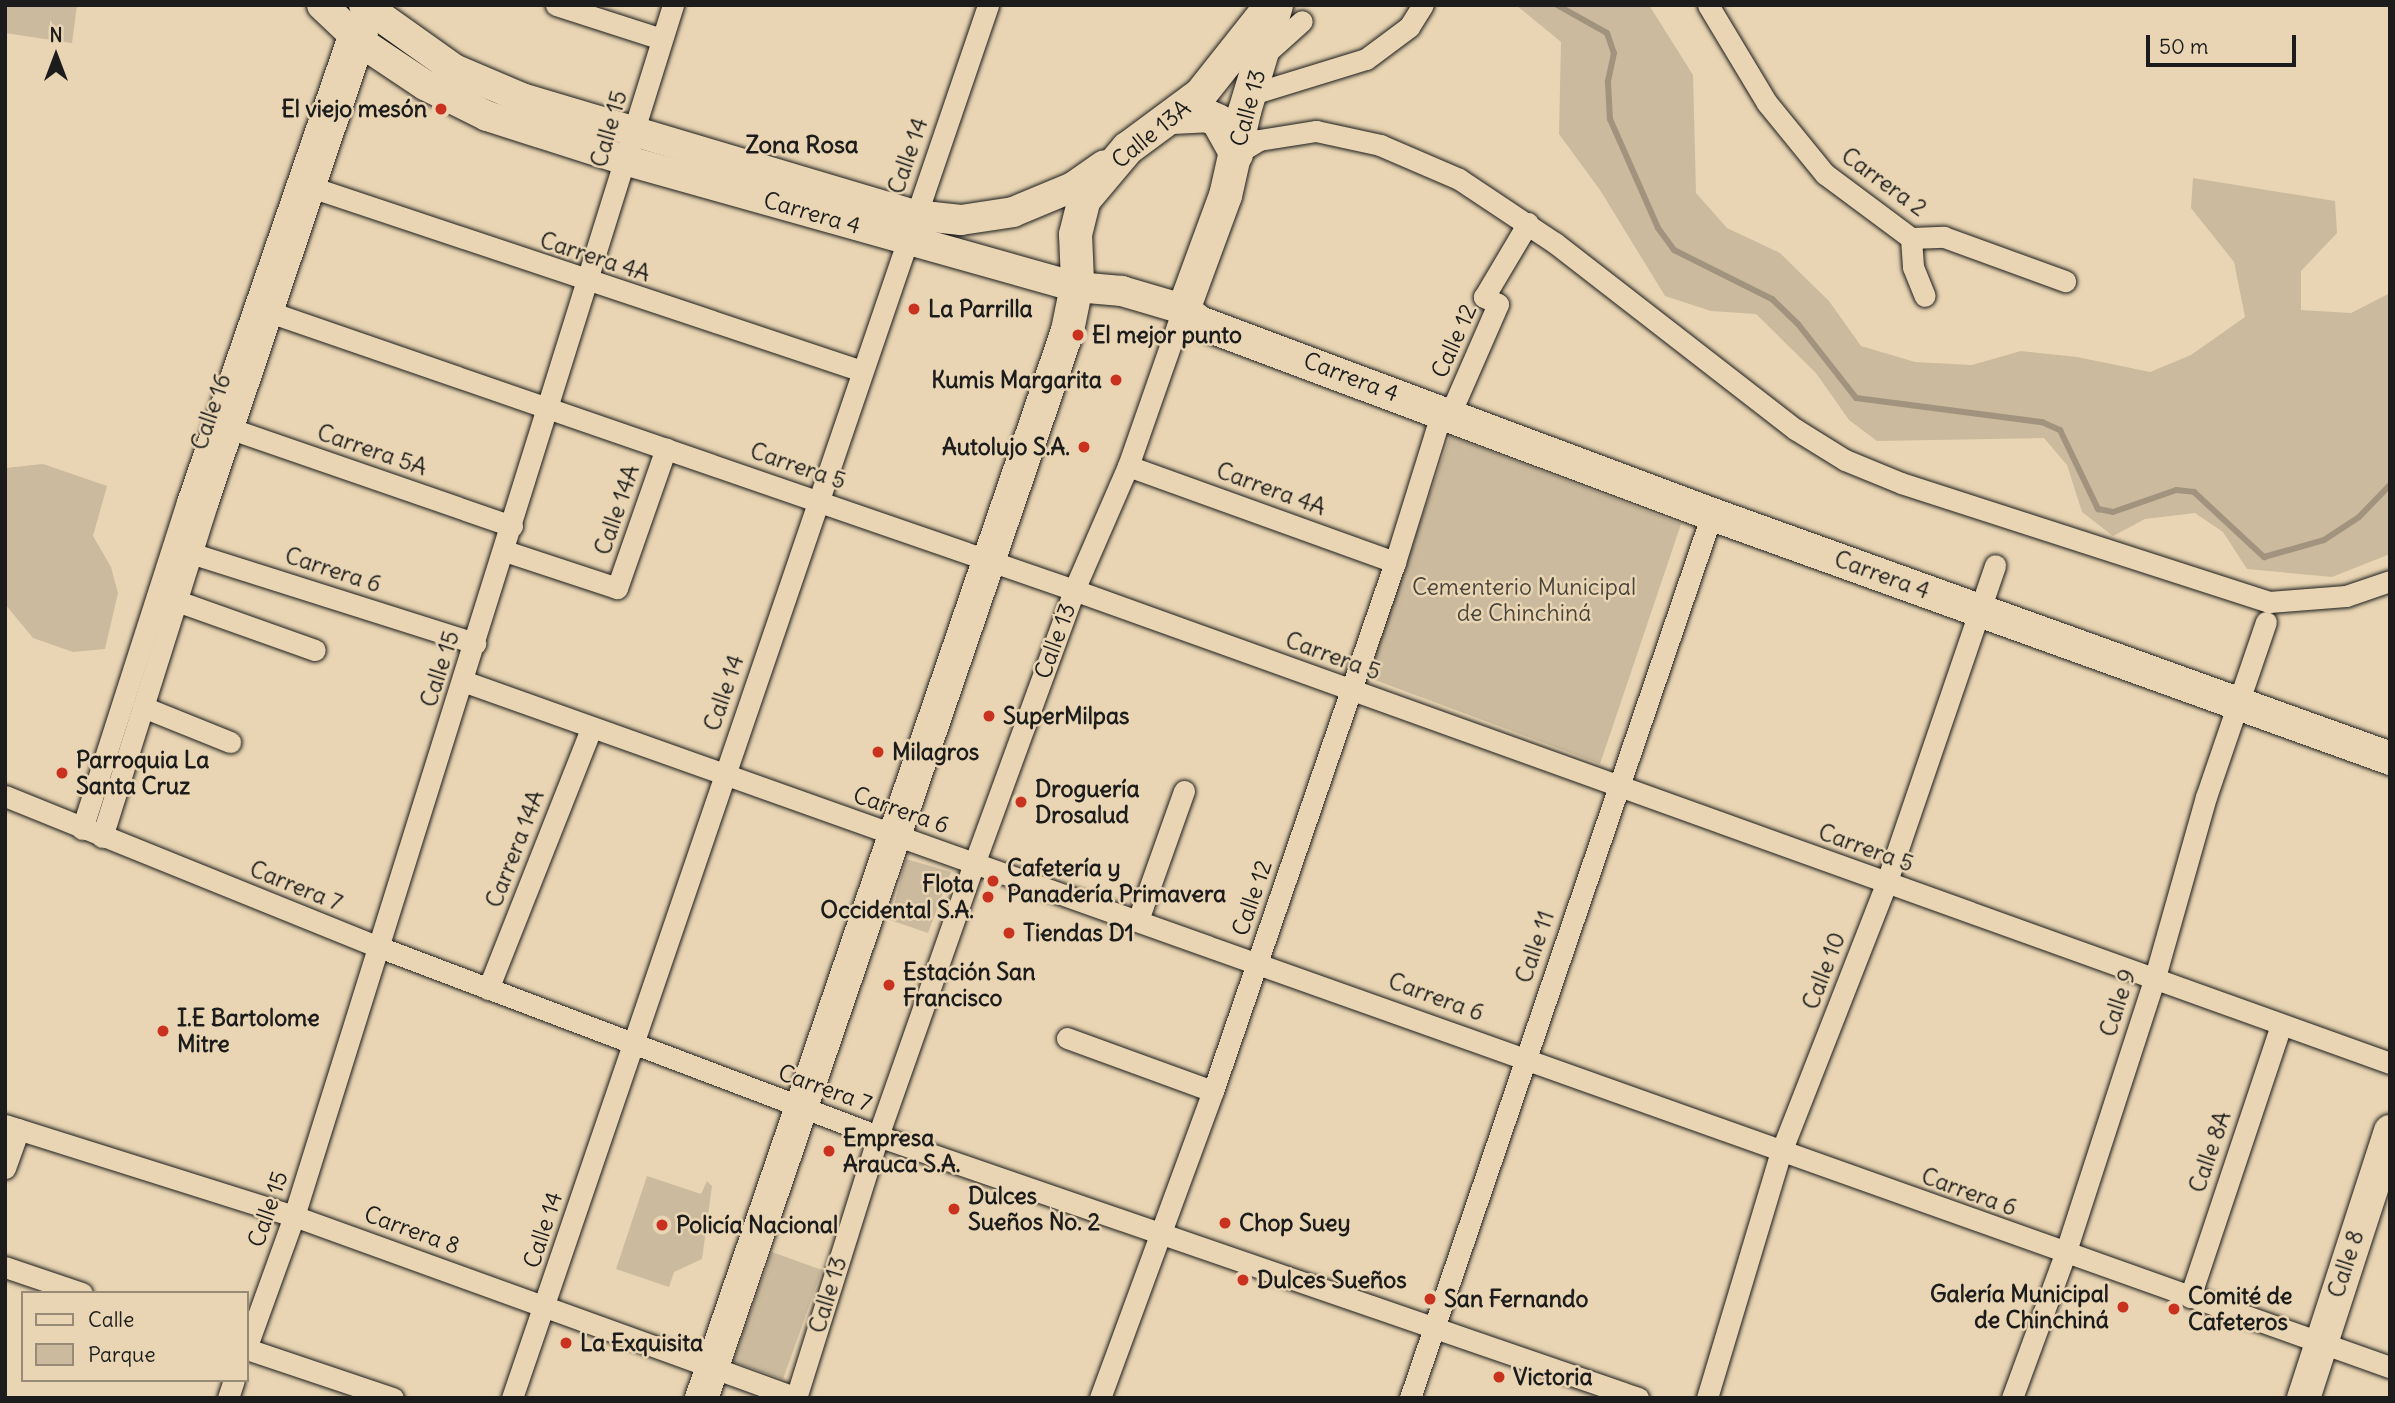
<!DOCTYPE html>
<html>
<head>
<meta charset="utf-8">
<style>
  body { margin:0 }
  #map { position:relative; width:2395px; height:1403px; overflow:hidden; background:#e9d5b3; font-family:Delius,sans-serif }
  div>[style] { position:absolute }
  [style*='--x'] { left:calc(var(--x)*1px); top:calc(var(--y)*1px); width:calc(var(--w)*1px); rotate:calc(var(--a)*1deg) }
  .green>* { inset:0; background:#cbba9d }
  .stream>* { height:6px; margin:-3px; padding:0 3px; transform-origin:3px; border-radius:3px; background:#a1937e }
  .roads { filter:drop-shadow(0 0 2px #1c1c1c) drop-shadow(0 0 2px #1c1c1c) }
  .minor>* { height:21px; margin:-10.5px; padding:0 10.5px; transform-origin:10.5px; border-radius:10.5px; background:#e9d5b3 }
  .secondary>* { height:30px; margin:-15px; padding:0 15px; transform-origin:15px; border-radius:15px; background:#e9d5b3 }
  .primary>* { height:33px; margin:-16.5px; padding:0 16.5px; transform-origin:16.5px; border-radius:16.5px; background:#e9d5b3 }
  .dots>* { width:19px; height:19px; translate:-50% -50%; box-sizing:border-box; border:4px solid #e9d5b3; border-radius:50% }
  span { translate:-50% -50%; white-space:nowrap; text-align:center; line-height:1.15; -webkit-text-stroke:5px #e9d5b3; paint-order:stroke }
  .street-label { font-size:23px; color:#1c1c1c }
  .poi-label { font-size:23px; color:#1c1c1c; font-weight:700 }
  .right { translate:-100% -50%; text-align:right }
  .left { translate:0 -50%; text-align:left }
  .park-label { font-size:23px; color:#48443c }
  .neighbourhood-label { font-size:24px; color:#1c1c1c; font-weight:700 }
  .frame { position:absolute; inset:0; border:7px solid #1c1c1c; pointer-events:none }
  .legend { position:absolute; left:21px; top:1291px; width:228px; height:91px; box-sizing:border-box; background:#e9d5b3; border:2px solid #978b77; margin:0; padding:9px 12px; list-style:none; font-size:21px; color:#1c1c1c }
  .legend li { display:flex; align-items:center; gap:14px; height:35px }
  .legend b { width:35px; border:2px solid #978b77 }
  .north { position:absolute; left:21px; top:21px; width:70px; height:70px; -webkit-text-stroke:5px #e9d5b3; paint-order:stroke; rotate:0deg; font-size:19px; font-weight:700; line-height:28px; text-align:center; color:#1c1c1c }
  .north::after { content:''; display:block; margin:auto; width:24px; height:32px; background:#1c1c1c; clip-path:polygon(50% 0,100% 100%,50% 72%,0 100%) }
  .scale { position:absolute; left:2146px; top:35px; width:150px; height:32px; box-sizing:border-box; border:4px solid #1c1c1c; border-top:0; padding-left:9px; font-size:21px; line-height:24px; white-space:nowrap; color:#1c1c1c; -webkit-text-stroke:5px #e9d5b3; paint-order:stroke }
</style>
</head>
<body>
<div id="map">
  <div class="green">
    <i style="clip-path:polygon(5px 5px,77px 5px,72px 43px,5px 33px)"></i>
    <i style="clip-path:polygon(1516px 5px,1649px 5px,1693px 75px,1696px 193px,1727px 228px,1780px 253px,1829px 301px,1861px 346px,1915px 362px,1972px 365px,2021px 351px,2077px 357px,2150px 372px,2191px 355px,2245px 317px,2234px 262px,2191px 208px,2193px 178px,2335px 201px,2337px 233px,2301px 271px,2301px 310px,2351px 313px,2390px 293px,2390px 554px,2332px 577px,2247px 569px,2223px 532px,2195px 513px,2145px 519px,2113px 536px,2082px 512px,2067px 465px,2044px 438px,1877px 441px,1849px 420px,1816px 373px,1756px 314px,1711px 311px,1665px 296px,1600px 190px,1559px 134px,1561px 42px)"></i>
    <i style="clip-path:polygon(1450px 436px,1681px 524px,1600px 764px,1367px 677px)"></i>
    <i style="clip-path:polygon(43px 464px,107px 486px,93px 536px,111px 567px,118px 593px,105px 649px,73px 652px,33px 638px,5px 604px,5px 468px)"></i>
    <i style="clip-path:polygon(906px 859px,951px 872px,928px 933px,890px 920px)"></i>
    <i style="clip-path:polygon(647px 1176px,701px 1194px,707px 1181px,712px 1186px,702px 1259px,674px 1272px,669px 1287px,616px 1269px)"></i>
    <i style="clip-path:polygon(772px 1252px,822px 1270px,783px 1379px,733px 1362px)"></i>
  </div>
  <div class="stream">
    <i style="--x:1557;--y:5;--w:57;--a:29.2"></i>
    <i style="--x:1607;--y:33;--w:21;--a:71"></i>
    <i style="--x:1614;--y:53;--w:30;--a:102"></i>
    <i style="--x:1608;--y:82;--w:37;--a:87"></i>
    <i style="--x:1610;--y:119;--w:119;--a:66.2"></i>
    <i style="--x:1658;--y:228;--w:27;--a:54"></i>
    <i style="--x:1674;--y:250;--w:110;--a:26.6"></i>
    <i style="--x:1772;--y:299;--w:36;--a:44"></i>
    <i style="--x:1798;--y:324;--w:94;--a:51.9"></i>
    <i style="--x:1856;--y:398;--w:188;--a:7.4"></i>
    <i style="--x:2042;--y:422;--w:20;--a:24"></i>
    <i style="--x:2060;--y:430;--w:88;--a:64.3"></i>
    <i style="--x:2098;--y:509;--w:15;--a:11"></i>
    <i style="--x:2113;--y:512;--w:67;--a:-19.2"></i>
    <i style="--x:2176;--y:490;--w:18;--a:6"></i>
    <i style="--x:2194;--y:492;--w:96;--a:42.9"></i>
    <i style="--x:2264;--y:557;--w:62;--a:-15.8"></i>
    <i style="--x:2324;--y:540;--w:42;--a:-33.3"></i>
    <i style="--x:2359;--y:517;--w:45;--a:-45.9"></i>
  </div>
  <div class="roads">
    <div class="minor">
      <i style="--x:556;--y:5;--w:111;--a:17.8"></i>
      <i style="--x:1708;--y:5;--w:114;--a:59"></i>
      <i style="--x:1767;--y:103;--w:92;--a:50.8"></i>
      <i style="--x:1825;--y:174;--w:107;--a:36.7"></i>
      <i style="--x:1911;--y:238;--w:33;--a:-2"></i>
      <i style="--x:1944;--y:237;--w:129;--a:20"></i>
      <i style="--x:1263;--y:56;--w:52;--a:-41.9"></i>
      <i style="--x:1252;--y:94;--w:119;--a:-17.1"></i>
      <i style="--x:1366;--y:59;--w:54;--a:-36.7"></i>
      <i style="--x:1409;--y:27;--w:26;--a:-58"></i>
      <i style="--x:1236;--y:154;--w:27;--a:-31"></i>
      <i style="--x:1259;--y:140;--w:58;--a:-9"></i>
      <i style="--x:1316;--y:131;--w:66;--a:12.3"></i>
      <i style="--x:1380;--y:145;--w:86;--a:23.3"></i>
      <i style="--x:1459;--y:179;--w:115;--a:33.7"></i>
      <i style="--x:1555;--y:243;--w:304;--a:37.8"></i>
      <i style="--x:1795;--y:429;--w:59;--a:31.8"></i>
      <i style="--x:1845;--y:460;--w:61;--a:22.3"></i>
      <i style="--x:1901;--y:483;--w:387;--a:17.9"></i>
      <i style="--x:2269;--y:602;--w:77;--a:-4.5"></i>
      <i style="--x:2346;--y:596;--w:46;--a:-18.8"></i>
      <i style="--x:314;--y:188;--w:578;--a:18.47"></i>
      <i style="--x:1911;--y:238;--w:29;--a:86"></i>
      <i style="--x:1913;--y:267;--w:31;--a:68"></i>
      <i style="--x:255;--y:307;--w:867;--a:19.06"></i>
      <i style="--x:1074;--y:590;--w:1398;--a:19.77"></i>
      <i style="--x:1450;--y:414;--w:120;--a:-66.4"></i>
      <i style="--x:1498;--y:304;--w:16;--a:-153"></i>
      <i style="--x:1484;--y:297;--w:86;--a:-59.3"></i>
      <i style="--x:220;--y:425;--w:309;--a:19.1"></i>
      <i style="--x:1128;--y:466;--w:284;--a:19.8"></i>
      <i style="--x:178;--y:549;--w:312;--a:17.6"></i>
      <i style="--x:505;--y:551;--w:118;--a:18.3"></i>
      <i style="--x:617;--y:588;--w:148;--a:-70.7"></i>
      <i style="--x:163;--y:596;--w:161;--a:19.6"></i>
      <i style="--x:463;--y:681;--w:2045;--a:19.6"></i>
      <i style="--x:143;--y:707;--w:94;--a:21.9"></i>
      <i style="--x:5;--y:796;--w:403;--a:22"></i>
      <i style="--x:379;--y:947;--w:534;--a:20.74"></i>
      <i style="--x:878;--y:1136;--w:804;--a:19.02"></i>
      <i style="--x:82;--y:829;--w:343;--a:-72.2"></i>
      <i style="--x:187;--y:502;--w:509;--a:-70.96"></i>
      <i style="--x:102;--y:837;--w:349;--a:-72.5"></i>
      <i style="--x:207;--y:504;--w:499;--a:-71.3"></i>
      <i style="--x:1138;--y:920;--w:137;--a:-70.4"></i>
      <i style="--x:488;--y:989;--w:280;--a:-68.4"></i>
      <i style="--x:1067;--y:1038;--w:155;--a:20"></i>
      <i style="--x:5;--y:1125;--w:303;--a:17.5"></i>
      <i style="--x:294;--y:1216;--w:535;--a:19.89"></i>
      <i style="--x:5;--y:1168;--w:41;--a:-70.3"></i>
      <i style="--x:5;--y:1267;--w:81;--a:18.7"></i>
      <i style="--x:2190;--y:1297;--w:287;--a:-71.5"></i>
      <i style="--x:247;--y:1346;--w:138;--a:-70.1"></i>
      <i style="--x:294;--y:1216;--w:1269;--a:-72.62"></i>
      <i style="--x:247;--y:1349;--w:154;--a:18.6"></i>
      <i style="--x:228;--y:1398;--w:19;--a:-72"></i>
      <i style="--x:512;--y:1398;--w:1472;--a:-71.13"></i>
      <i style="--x:796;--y:1398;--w:275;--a:-72.6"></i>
      <i style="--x:878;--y:1136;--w:288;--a:-70.6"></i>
      <i style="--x:974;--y:864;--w:292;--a:-69.9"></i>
      <i style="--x:1074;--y:590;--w:135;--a:-66.5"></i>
      <i style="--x:1128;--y:466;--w:166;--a:-70.7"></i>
      <i style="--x:1100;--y:1398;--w:327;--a:-69.8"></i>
      <i style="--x:1213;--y:1091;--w:559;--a:-71.01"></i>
      <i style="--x:1395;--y:562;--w:158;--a:-72.7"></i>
      <i style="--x:1410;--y:1398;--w:934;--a:-71.14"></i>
      <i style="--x:1707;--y:1398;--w:257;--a:-73.3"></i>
      <i style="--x:1781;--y:1152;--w:288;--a:-68.6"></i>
      <i style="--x:1886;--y:884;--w:337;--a:-71.1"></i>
      <i style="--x:2012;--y:1398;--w:153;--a:-69.8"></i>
      <i style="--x:2065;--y:1254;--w:291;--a:-72"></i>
      <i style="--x:2155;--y:977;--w:187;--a:-74.2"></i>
      <i style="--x:2206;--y:797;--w:185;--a:-71.1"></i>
    </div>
    <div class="secondary">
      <i style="--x:322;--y:5;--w:55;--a:43.5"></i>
      <i style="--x:362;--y:43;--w:76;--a:33.7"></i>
      <i style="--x:425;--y:85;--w:69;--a:26.6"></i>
      <i style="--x:487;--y:116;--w:148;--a:17.7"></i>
      <i style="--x:628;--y:161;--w:465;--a:15.7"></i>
      <i style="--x:1076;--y:287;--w:46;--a:5"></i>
      <i style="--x:1122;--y:291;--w:64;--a:16.4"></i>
      <i style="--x:364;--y:5;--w:110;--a:35.4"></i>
      <i style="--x:454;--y:69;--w:74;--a:23.1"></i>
      <i style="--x:522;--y:98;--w:410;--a:16.6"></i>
      <i style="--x:915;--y:215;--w:46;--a:6.2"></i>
      <i style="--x:961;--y:220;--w:53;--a:-8.7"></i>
      <i style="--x:1013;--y:212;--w:65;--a:-22.6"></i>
      <i style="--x:1073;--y:187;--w:38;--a:-35"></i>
    </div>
    <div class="primary">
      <i style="--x:1276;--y:5;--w:111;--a:106.8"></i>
      <i style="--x:1244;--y:111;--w:86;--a:102.7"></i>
      <i style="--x:1225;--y:195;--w:121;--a:110.2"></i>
      <i style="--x:1183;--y:309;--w:21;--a:39"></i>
      <i style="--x:1199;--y:322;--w:548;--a:20.52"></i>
      <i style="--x:1712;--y:514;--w:721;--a:19.79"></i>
      <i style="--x:1172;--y:117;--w:34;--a:-3"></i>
      <i style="--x:1206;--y:115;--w:12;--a:24"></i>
      <i style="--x:1217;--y:120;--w:39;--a:61"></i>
      <i style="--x:701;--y:1398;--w:1129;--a:-71.08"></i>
      <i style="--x:1067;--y:330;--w:50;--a:-78.5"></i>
      <i style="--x:1077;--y:281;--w:47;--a:-92.4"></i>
      <i style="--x:1075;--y:234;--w:36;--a:-76"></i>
      <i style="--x:1084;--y:199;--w:67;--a:-49.9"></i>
      <i style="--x:1127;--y:148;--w:91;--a:-36.5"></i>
      <i style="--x:1200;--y:94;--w:111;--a:-51.6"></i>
      <i style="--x:2303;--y:1398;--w:281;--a:-72"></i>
    </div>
  </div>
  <div class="dots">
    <i style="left:441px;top:109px;background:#c8321e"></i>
    <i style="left:914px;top:309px;background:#c8321e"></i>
    <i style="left:1078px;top:335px;background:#c8321e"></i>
    <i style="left:1116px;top:380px;background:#c8321e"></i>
    <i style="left:1084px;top:447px;background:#c8321e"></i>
    <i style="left:989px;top:716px;background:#c8321e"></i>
    <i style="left:878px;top:752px;background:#c8321e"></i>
    <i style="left:62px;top:773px;background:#c8321e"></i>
    <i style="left:1021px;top:802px;background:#c8321e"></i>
    <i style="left:993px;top:881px;background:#c8321e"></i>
    <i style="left:988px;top:897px;background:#c8321e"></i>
    <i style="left:1009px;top:933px;background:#c8321e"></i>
    <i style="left:889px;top:985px;background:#c8321e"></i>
    <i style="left:163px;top:1031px;background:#c8321e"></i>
    <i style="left:829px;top:1151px;background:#c8321e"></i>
    <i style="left:954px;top:1209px;background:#c8321e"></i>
    <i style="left:1225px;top:1223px;background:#c8321e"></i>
    <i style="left:662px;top:1225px;background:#c8321e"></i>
    <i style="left:1243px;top:1280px;background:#c8321e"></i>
    <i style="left:1430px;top:1299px;background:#c8321e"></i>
    <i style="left:2123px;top:1307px;background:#c8321e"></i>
    <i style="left:2174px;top:1309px;background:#c8321e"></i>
    <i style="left:566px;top:1343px;background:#c8321e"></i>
    <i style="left:1499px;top:1377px;background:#c8321e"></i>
  </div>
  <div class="street-label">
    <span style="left:1248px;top:108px;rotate:-75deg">Calle 13</span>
    <span style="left:609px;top:129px;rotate:-74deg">Calle 15</span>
    <span style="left:1151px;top:134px;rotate:-39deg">Calle 13A</span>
    <span style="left:908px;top:156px;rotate:-71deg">Calle 14</span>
    <span style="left:1884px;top:182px;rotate:36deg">Carrera 2</span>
    <span style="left:812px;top:213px;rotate:16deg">Carrera 4</span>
    <span style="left:595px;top:257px;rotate:18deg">Carrera 4A</span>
    <span style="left:1454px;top:341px;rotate:-66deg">Calle 12</span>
    <span style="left:1351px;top:377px;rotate:21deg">Carrera 4</span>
    <span style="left:211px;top:412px;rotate:-71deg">Calle 16</span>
    <span style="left:372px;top:450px;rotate:19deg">Carrera 5A</span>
    <span style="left:798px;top:466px;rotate:19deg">Carrera 5</span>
    <span style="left:1271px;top:489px;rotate:20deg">Carrera 4A</span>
    <span style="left:617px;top:510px;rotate:-71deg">Calle 14A</span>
    <span style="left:333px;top:570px;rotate:18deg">Carrera 6</span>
    <span style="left:1882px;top:575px;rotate:20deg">Carrera 4</span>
    <span style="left:1055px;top:641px;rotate:-70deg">Calle 13</span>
    <span style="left:1333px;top:656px;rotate:20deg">Carrera 5</span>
    <span style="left:440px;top:669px;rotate:-72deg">Calle 15</span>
    <span style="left:724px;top:693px;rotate:-71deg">Calle 14</span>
    <span style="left:901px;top:810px;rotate:19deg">Carrera 6</span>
    <span style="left:1866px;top:848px;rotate:20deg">Carrera 5</span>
    <span style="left:515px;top:849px;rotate:-69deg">Carrera 14A</span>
    <span style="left:296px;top:886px;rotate:22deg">Carrera 7</span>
    <span style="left:1252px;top:898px;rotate:-71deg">Calle 12</span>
    <span style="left:1535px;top:947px;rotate:-71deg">Calle 11</span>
    <span style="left:1824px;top:971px;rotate:-69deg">Calle 10</span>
    <span style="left:1436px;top:997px;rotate:20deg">Carrera 6</span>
    <span style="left:2118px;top:1003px;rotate:-72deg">Calle 9</span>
    <span style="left:825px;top:1088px;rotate:20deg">Carrera 7</span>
    <span style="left:2210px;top:1152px;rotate:-71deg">Calle 8A</span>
    <span style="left:1969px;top:1192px;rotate:20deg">Carrera 6</span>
    <span style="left:268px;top:1209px;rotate:-71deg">Calle 15</span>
    <span style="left:412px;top:1230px;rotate:20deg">Carrera 8</span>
    <span style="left:543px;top:1230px;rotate:-72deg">Calle 14</span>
    <span style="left:2346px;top:1264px;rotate:-72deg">Calle 8</span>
    <span style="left:828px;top:1295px;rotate:-73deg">Calle 13</span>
  </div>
  <div class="poi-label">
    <span class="right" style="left:427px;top:109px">El viejo mesón</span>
    <span class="left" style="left:928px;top:309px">La Parrilla</span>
    <span class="left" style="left:1092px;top:335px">El mejor punto</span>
    <span class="right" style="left:1102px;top:380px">Kumis Margarita</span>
    <span class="right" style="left:1070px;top:447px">Autolujo S.A.</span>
    <span class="left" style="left:1003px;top:716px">SuperMilpas</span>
    <span class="left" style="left:892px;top:752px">Milagros</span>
    <span class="left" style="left:76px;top:773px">Parroquia La<br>Santa Cruz</span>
    <span class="left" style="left:1035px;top:802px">Droguería<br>Drosalud</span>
    <span class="left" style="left:1007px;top:881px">Cafetería y<br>Panadería Primavera</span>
    <span class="right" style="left:974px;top:897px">Flota<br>Occidental S.A.</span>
    <span class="left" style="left:1023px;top:933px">Tiendas D1</span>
    <span class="left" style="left:903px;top:985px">Estación San<br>Francisco</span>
    <span class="left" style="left:177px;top:1031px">I.E Bartolome<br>Mitre</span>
    <span class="left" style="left:843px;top:1151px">Empresa<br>Arauca S.A.</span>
    <span class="left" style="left:968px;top:1209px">Dulces<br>Sueños No. 2</span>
    <span class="left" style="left:1239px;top:1223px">Chop Suey</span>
    <span class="left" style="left:676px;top:1225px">Policía Nacional</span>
    <span class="left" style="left:1257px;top:1280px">Dulces Sueños</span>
    <span class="right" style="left:2109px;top:1307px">Galería Municipal<br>de Chinchiná</span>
    <span class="left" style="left:2188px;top:1309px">Comité de<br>Cafeteros</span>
    <span class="left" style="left:1444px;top:1299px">San Fernando</span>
    <span class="left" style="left:580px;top:1343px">La Exquisita</span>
    <span class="left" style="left:1513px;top:1377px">Victoria</span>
  </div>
  <div class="park-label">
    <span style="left:1524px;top:600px">Cementerio Municipal<br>de Chinchiná</span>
  </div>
  <div class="neighbourhood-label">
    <span style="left:802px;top:145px">Zona Rosa</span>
  </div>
  <div class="frame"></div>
  <ul class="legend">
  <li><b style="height:9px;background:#e9d5b3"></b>Calle</li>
  <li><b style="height:19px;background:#cbba9d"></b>Parque</li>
  </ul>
  <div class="north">N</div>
  <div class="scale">50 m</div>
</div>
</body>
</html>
